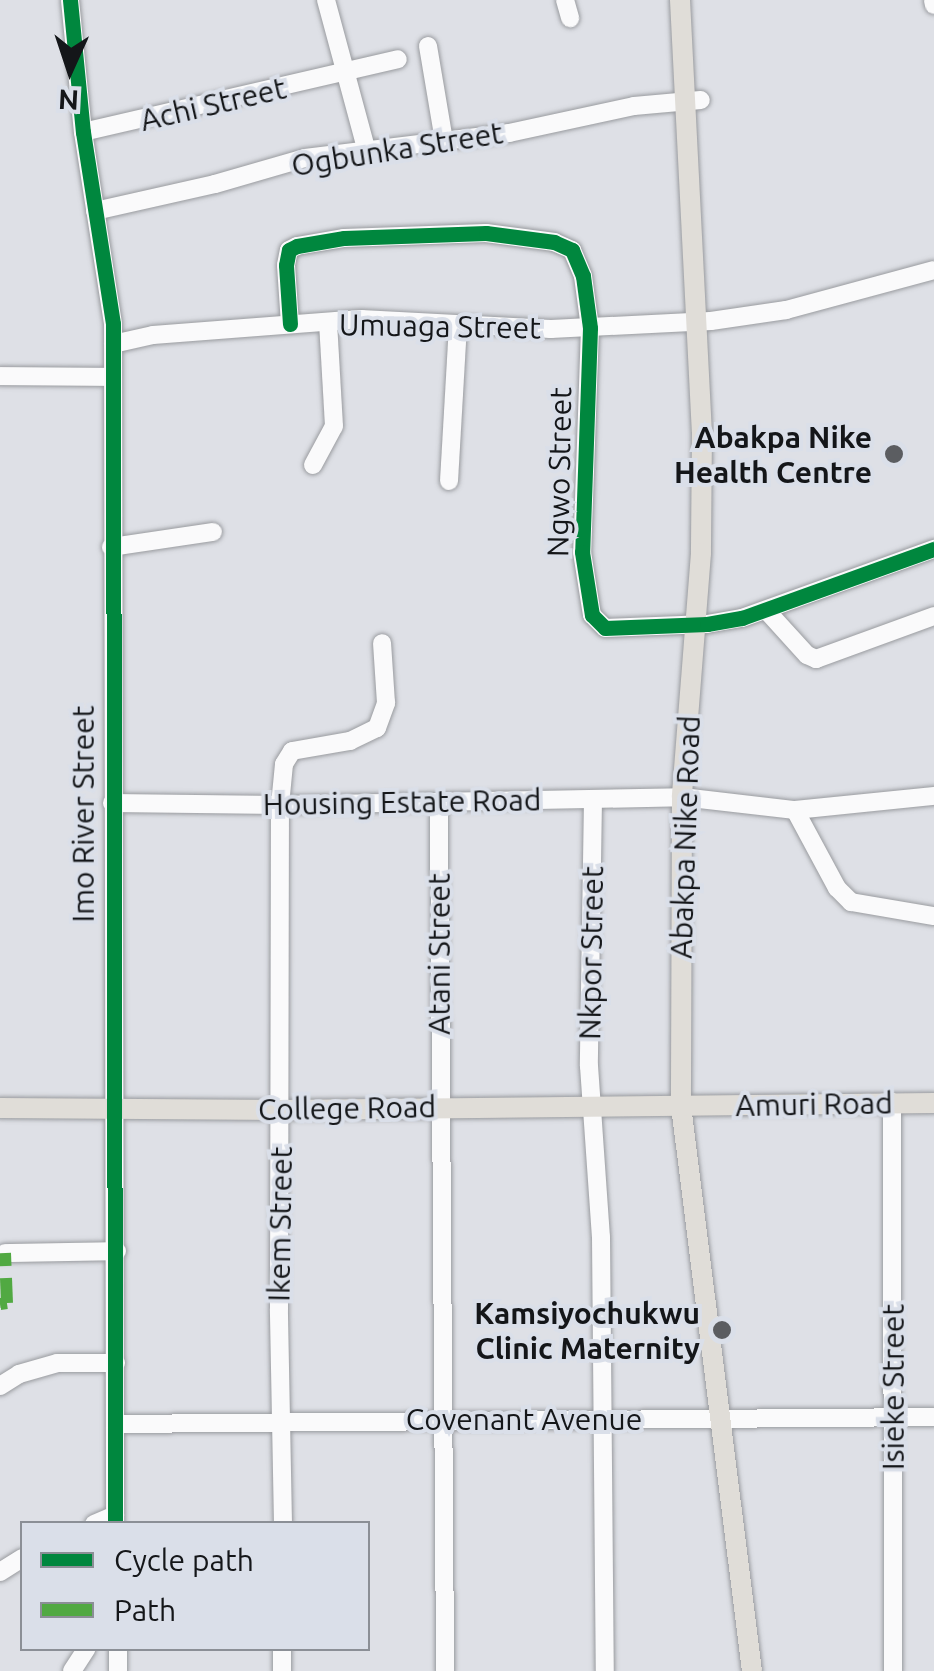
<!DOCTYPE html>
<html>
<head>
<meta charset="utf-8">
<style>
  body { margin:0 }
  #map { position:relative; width:934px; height:1671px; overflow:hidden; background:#dee0e6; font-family:Ubuntu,sans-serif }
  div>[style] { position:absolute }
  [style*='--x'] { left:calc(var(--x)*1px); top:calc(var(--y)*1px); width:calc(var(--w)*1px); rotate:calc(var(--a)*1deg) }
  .roads { filter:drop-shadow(0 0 2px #999b9f) drop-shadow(0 0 2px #999b9f) }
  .minor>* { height:18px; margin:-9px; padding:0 9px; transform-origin:9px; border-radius:9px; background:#fafafb }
  .major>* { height:20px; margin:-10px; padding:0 10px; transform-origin:10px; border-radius:10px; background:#e0ddd8 }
  .quiet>* { height:12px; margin-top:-6px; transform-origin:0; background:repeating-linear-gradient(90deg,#51a942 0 25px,transparent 0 37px) }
  .cycleway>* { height:15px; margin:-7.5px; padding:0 7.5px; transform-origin:7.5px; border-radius:7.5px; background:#00873e }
  .dots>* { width:28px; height:28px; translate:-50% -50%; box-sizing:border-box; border:5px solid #dadfe9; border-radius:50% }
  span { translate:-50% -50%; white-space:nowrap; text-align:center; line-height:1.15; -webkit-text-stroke:8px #dadfe9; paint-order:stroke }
  .street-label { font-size:30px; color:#141619 }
  .poi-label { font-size:30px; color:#141619; font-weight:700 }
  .right { translate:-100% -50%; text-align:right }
  .legend { position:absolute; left:20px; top:1521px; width:350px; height:130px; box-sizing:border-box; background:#dadfe9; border:2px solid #8b8f96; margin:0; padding:12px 18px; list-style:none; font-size:30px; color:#141619 }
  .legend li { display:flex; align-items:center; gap:20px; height:50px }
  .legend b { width:50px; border:2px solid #8b8f96 }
  .north { position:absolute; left:20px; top:20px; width:100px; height:100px; -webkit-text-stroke:8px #dadfe9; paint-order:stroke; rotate:183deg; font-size:28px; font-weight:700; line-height:40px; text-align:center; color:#141619 }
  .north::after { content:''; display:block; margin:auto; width:35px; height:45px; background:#141619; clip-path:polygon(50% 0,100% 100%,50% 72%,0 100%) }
</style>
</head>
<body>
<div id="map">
  <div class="roads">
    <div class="minor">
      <i style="--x:70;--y:0;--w:133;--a:84.4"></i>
      <i style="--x:83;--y:132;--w:194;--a:81.1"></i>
      <i style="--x:113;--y:324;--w:1200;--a:89.9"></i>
      <i style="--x:326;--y:0;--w:153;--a:74.9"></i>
      <i style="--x:565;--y:0;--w:19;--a:74"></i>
      <i style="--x:933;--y:0;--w:5;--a:79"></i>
      <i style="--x:428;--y:46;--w:96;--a:80.4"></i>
      <i style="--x:83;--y:132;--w:323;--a:-13"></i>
      <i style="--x:95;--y:211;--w:123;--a:-12.7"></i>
      <i style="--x:215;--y:184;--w:94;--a:-16.1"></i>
      <i style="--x:305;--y:158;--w:206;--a:-7"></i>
      <i style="--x:509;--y:133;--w:128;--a:-12.2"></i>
      <i style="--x:634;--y:106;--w:67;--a:-5.1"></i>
      <i style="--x:290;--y:324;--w:59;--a:-93.9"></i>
      <i style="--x:286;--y:265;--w:15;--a:-79"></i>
      <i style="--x:289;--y:250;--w:9;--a:-27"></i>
      <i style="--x:297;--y:246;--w:48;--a:-9.7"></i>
      <i style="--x:344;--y:238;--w:142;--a:-2"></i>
      <i style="--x:486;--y:233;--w:69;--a:7.5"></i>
      <i style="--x:554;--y:242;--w:20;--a:24"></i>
      <i style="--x:572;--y:250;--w:28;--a:67"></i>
      <i style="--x:583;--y:276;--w:52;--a:82.3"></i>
      <i style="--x:590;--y:328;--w:224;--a:92"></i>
      <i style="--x:582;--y:552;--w:64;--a:81"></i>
      <i style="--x:592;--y:615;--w:18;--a:45"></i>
      <i style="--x:605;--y:628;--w:102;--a:-2.2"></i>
      <i style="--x:707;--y:624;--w:36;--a:-10"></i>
      <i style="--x:742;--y:618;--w:204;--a:-19.8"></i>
      <i style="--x:113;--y:344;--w:41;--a:-12.7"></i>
      <i style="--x:153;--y:335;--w:209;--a:-4.4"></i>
      <i style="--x:361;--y:319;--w:190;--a:3"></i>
      <i style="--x:551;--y:329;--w:160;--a:-2.9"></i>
      <i style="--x:711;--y:321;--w:76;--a:-8.3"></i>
      <i style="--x:786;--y:310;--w:153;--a:-15.1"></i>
      <i style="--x:0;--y:376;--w:113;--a:0.5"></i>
      <i style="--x:313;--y:465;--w:44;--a:-61.7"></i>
      <i style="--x:334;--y:426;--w:103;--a:-93.3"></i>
      <i style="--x:449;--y:481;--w:156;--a:-86.7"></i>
      <i style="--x:111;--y:547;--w:103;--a:-8.4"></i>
      <i style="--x:766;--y:610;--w:61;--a:47.7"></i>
      <i style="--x:807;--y:655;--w:10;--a:24"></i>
      <i style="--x:816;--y:659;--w:126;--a:-20"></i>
      <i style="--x:593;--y:799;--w:267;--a:90.9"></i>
      <i style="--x:589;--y:1066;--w:171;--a:86"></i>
      <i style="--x:601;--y:1237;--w:434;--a:89.5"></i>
      <i style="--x:439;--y:802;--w:869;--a:89.6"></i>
      <i style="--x:112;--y:803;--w:168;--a:0.7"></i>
      <i style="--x:280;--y:805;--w:402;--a:-1.1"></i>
      <i style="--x:682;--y:797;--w:114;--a:6.6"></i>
      <i style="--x:795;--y:810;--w:140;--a:-5.8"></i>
      <i style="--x:795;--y:810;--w:89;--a:61.7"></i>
      <i style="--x:837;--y:888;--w:20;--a:45"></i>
      <i style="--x:851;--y:902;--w:84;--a:9.6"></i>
      <i style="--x:892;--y:1102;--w:569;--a:89.9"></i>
      <i style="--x:5;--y:1253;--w:112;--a:-1"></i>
      <i style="--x:0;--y:1386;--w:22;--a:-32"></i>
      <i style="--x:19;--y:1374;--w:40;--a:-16"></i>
      <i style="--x:57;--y:1363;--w:59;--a:0"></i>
      <i style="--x:115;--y:1424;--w:819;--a:-0.49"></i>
      <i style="--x:94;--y:1524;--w:23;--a:-23"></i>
      <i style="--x:283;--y:1524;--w:215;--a:-91.1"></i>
      <i style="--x:279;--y:1309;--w:504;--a:-89.89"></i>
      <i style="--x:280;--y:805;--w:41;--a:-84.4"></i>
      <i style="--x:284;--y:764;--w:15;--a:-58"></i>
      <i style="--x:292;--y:751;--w:59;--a:-9.8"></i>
      <i style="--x:350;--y:741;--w:30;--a:-26"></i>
      <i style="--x:377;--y:728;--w:27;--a:-70"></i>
      <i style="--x:386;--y:703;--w:60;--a:-93.8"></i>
      <i style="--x:0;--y:1572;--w:26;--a:-32"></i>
      <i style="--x:118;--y:1648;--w:23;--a:90"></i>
      <i style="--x:72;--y:1671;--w:27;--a:-57"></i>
      <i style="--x:282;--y:1671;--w:23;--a:-90"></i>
    </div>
    <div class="major">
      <i style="--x:680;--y:0;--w:432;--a:87.1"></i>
      <i style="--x:702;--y:431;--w:122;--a:90.5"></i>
      <i style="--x:701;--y:553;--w:245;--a:94.5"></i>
      <i style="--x:682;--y:797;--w:309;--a:90.2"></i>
      <i style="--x:681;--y:1106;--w:569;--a:82.84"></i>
      <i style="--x:0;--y:1108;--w:282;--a:0.4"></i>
      <i style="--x:282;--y:1110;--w:652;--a:-0.62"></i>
    </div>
  </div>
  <div class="quiet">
    <i style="--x:0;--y:1304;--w:7;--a:-8"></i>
    <i style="--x:7;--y:1303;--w:50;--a:-92.3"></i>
  </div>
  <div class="cycleway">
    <i style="--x:70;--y:0;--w:133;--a:84.4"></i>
    <i style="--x:83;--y:132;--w:194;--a:81.1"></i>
    <i style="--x:113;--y:324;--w:1200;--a:89.9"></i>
    <i style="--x:290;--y:324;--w:59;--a:-93.9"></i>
    <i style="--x:286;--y:265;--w:15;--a:-79"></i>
    <i style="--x:289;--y:250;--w:9;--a:-27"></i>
    <i style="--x:297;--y:246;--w:48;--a:-9.7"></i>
    <i style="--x:344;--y:238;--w:142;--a:-2"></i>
    <i style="--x:486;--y:233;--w:69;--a:7.5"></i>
    <i style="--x:554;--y:242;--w:20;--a:24"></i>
    <i style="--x:572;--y:250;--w:28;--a:67"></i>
    <i style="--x:583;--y:276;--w:52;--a:82.3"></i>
    <i style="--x:590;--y:328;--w:224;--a:92"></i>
    <i style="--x:582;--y:552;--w:64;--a:81"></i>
    <i style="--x:592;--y:615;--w:18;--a:45"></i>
    <i style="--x:605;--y:628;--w:102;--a:-2.2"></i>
    <i style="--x:707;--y:624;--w:36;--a:-10"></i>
    <i style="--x:742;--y:618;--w:204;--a:-19.8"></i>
  </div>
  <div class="dots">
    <i style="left:894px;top:454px;background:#5b5d61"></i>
    <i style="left:722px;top:1330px;background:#5b5d61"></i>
  </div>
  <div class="street-label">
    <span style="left:213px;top:104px;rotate:-13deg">Achi Street</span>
    <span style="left:397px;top:149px;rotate:-9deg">Ogbunka Street</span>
    <span style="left:440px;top:326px;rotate:1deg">Umuaga Street</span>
    <span style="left:559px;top:472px;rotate:-89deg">Ngwo Street</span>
    <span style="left:402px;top:802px;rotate:-1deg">Housing Estate Road</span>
    <span style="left:83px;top:814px;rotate:-90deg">Imo River Street</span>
    <span style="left:685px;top:837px;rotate:-88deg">Abakpa Nike Road</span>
    <span style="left:591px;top:953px;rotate:-89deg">Nkpor Street</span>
    <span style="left:439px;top:954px;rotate:-90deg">Atani Street</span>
    <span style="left:814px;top:1104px;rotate:-1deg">Amuri Road</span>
    <span style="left:347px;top:1108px;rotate:-1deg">College Road</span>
    <span style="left:280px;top:1224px;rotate:-89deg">Ikem Street</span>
    <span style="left:893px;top:1387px;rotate:-90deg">Isieke Street</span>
    <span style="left:524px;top:1419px">Covenant Avenue</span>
  </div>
  <div class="poi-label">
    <span class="right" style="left:872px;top:454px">Abakpa Nike<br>Health Centre</span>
    <span class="right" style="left:700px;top:1330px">Kamsiyochukwu<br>Clinic Maternity</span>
  </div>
  <ul class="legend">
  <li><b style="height:12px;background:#00873e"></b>Cycle path</li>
  <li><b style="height:12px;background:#51a942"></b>Path</li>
  </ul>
  <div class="north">N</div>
</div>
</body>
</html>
